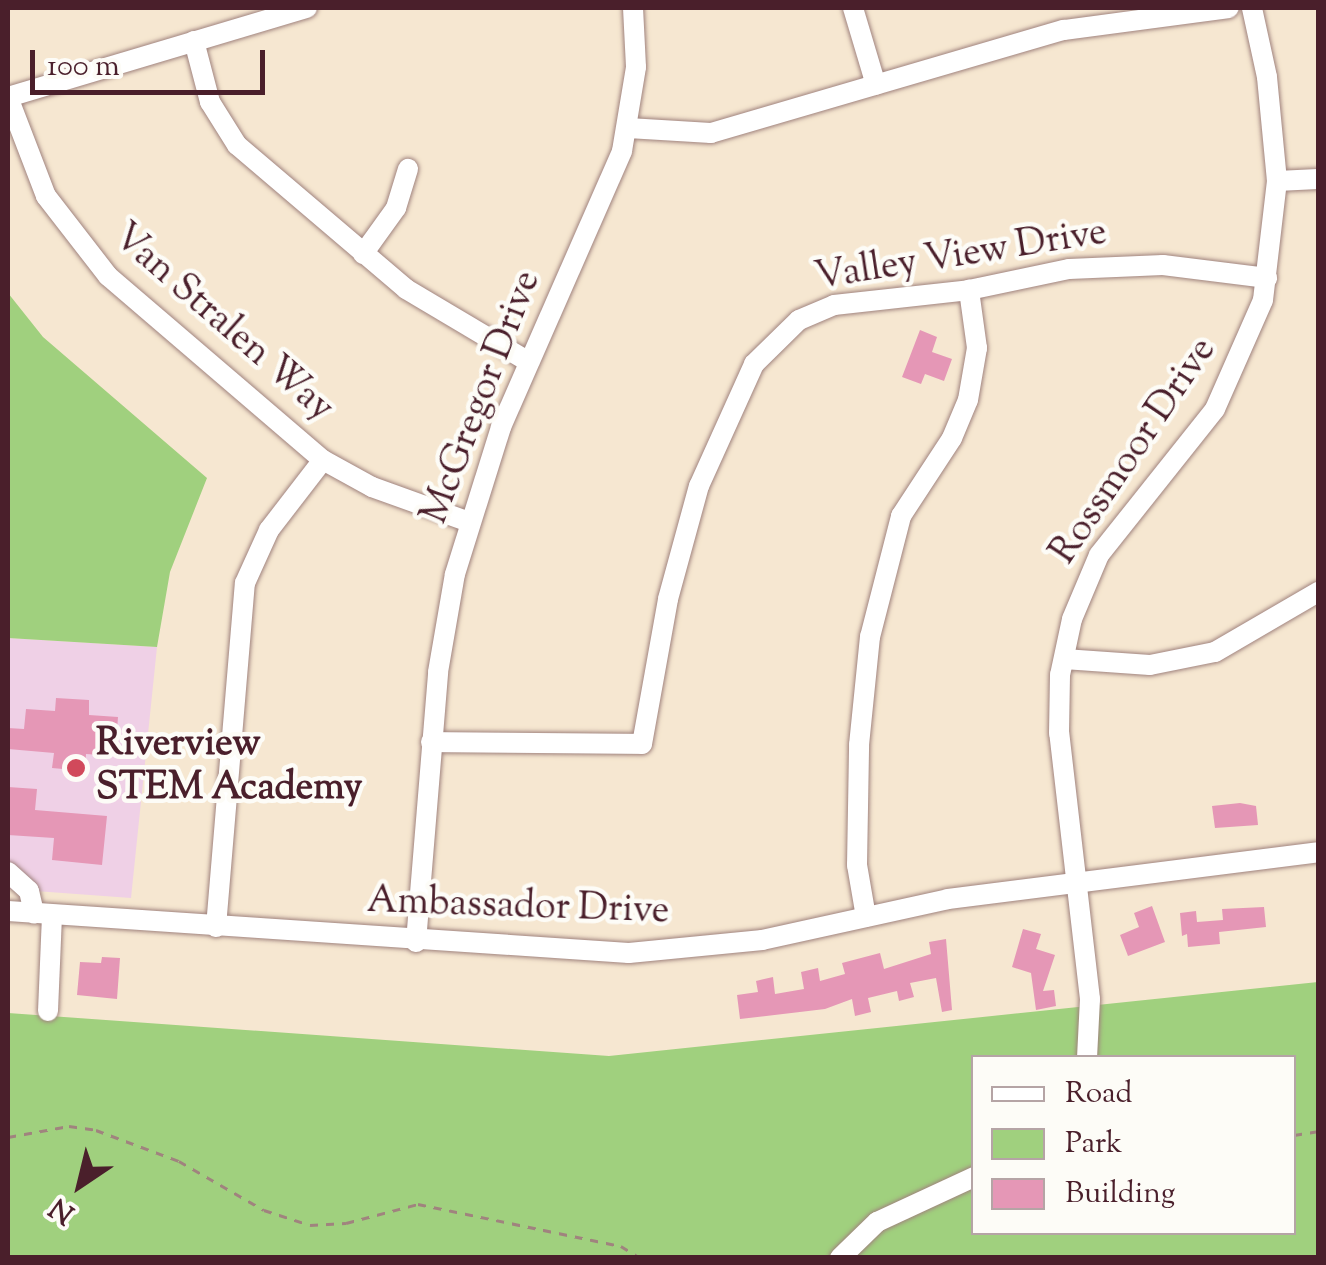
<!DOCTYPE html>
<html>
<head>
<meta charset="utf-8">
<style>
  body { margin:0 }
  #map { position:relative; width:1326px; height:1265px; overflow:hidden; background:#f6e7d1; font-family:"Sorts Mill Goudy",serif }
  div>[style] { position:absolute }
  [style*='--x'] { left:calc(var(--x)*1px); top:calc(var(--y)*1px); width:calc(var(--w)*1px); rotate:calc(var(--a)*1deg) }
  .built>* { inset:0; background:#efd0e6 }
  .green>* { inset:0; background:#a0d07e }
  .building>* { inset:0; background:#e597b6 }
  .path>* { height:2.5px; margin-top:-1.25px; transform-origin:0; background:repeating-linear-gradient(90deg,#a0837e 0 8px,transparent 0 16px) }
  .roads { filter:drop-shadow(0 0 2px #a0837e) drop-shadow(0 0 2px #a0837e) }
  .minor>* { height:20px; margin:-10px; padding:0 10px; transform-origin:10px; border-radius:10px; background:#fff }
  .dots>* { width:28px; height:28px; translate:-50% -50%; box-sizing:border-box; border:5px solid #fdfcf7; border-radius:50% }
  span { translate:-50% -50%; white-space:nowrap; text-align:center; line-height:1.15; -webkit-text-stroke:9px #fdfcf7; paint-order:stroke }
  .street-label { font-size:38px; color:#4a1f2b }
  .poi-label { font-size:38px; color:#4a1f2b; font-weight:700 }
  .left { translate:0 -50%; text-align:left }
  .frame { position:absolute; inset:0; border:10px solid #4a1f2b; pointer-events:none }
  .legend { position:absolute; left:971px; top:1055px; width:325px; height:180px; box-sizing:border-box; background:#fdfcf7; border:2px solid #b5a4a5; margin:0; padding:12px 18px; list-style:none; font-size:30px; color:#4a1f2b }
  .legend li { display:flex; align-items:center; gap:20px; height:50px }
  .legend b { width:50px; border:2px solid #b5a4a5 }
  .north { position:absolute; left:30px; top:1135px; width:100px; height:100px; -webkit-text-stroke:8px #fdfcf7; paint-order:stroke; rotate:215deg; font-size:28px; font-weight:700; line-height:40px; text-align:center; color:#4a1f2b }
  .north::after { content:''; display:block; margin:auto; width:35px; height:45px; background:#4a1f2b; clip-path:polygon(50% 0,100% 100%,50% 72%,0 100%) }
  .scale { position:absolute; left:30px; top:50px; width:235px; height:45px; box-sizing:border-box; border:5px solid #4a1f2b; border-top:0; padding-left:12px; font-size:30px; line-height:35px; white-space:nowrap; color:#4a1f2b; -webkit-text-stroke:8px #fdfcf7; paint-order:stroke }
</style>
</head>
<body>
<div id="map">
  <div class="built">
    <i style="clip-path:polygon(8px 638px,157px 647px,131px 898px,8px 889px)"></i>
  </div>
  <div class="green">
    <i style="clip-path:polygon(8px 293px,43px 337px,207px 478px,170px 572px,157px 647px,8px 638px)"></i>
    <i style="clip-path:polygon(evenodd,1318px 982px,1318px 1257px,8px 1257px,8px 1013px,609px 1056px,1318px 982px,974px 1058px,1294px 1058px,1294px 1232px,974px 1232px,974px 1058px)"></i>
  </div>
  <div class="building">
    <i style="clip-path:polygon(920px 330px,937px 337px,932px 352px,952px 359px,944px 381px,925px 374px,921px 384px,902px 377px)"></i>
    <i style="clip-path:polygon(56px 698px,89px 700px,89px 715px,118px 717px,115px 756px,86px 754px,85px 771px,52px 768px,54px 753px,8px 749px,8px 728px,24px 729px,26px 709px,55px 711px)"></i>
    <i style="clip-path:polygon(8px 787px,37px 789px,35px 810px,107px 816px,102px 865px,52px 860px,54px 838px,8px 835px)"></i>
    <i style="clip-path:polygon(1240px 803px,1256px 806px,1258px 825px,1215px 828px,1212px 806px)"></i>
    <i style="clip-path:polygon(1152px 906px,1165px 942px,1128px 956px,1120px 935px,1139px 927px,1134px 913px)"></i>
    <i style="clip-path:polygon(1264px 907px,1266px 927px,1219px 932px,1220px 944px,1188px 947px,1187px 934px,1182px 936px,1180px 913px,1196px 911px,1197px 922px,1223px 920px,1222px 909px)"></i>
    <i style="clip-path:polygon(1023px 929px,1041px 934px,1036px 949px,1055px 955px,1043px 991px,1054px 990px,1056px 1006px,1036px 1010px,1031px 973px,1012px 967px)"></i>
    <i style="clip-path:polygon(946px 939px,952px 1010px,942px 1012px,936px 978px,910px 983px,914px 997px,899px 1001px,897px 991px,868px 998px,871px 1012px,855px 1016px,852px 999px,825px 1009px,740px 1019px,737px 995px,758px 992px,756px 981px,773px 977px,775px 994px,804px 989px,801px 972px,818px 968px,820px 981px,845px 974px,842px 963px,880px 953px,884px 969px,931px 954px,929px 942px)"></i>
    <i style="clip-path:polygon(102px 957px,120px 958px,117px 999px,77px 995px,80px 962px,101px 963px)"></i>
  </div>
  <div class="path">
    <i style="--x:1294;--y:1135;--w:24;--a:-9"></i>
    <i style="--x:8;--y:1137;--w:62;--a:-10.2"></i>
    <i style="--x:69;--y:1126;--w:27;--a:8"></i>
    <i style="--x:96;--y:1130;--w:89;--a:20.5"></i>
    <i style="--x:179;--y:1161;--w:98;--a:30"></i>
    <i style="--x:264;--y:1210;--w:48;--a:18.1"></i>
    <i style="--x:310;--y:1225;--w:36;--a:-3"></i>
    <i style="--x:346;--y:1223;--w:74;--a:-14.8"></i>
    <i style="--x:418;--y:1204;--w:207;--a:11.7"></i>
    <i style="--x:621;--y:1246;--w:22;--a:32"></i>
  </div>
  <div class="roads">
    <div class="minor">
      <i style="--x:853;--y:8;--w:80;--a:73.4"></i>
      <i style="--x:194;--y:41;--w:63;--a:75.3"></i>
      <i style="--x:210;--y:102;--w:51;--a:57.9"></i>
      <i style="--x:237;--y:145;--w:222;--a:40.4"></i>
      <i style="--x:406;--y:289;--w:143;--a:30.7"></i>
      <i style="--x:8;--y:97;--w:106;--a:69"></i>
      <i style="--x:46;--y:196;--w:101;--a:52.2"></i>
      <i style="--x:108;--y:276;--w:283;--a:40.6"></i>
      <i style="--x:323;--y:460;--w:56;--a:28.9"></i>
      <i style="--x:372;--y:487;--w:103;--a:19.8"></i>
      <i style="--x:8;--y:97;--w:312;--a:-16.6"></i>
      <i style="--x:628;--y:128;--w:83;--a:3.4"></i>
      <i style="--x:711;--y:133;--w:368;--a:-16.3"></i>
      <i style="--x:1064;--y:30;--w:166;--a:-7.6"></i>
      <i style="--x:1277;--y:181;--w:41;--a:-2.8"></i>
      <i style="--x:363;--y:254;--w:57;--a:-54.3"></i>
      <i style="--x:396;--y:208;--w:41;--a:-72.9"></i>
      <i style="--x:1064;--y:659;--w:86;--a:4"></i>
      <i style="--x:1150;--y:665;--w:66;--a:-11.3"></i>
      <i style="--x:1215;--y:652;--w:119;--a:-30.2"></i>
      <i style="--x:431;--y:742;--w:211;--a:0.5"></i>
      <i style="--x:642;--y:744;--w:147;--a:-79.8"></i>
      <i style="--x:668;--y:599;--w:117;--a:-74.7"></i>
      <i style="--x:699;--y:486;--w:134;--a:-65.7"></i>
      <i style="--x:754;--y:364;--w:63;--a:-44.4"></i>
      <i style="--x:799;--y:320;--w:38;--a:-23"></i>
      <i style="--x:834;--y:305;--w:136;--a:-6.3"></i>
      <i style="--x:969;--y:290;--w:102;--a:-11.9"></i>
      <i style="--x:1069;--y:269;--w:94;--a:-2.4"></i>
      <i style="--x:1163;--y:265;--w:105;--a:7.1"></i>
      <i style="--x:8;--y:872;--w:28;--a:42"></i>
      <i style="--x:29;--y:891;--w:23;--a:77"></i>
      <i style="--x:8;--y:911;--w:622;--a:3.87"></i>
      <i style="--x:629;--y:953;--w:134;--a:-5.6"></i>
      <i style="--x:762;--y:940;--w:190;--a:-12.4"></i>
      <i style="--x:948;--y:899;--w:373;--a:-7.2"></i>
      <i style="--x:866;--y:917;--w:53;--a:-99.8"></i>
      <i style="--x:857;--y:865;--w:120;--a:-89"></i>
      <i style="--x:859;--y:745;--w:109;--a:-84.2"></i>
      <i style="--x:870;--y:637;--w:125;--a:-75.6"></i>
      <i style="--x:901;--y:516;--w:93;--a:-56.8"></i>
      <i style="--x:952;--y:438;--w:41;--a:-67.2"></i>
      <i style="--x:968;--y:400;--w:53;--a:-80.2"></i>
      <i style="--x:977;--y:348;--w:59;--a:-97.9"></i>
      <i style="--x:216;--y:927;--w:345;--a:-85.2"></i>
      <i style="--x:245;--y:583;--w:58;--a:-65.6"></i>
      <i style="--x:269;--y:530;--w:88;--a:-52.4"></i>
      <i style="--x:416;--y:942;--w:271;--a:-85.3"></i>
      <i style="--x:438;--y:672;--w:99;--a:-80.2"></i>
      <i style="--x:455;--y:574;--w:154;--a:-72.6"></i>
      <i style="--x:501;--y:427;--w:301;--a:-66.3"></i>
      <i style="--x:622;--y:151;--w:85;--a:-80.5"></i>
      <i style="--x:636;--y:67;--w:59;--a:-92.9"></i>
      <i style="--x:48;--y:1011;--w:95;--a:-87.6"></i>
      <i style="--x:1087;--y:1058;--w:59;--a:-87.1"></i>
      <i style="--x:1090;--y:999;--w:268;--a:-96.6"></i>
      <i style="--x:1059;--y:733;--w:58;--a:-89"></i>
      <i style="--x:1060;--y:675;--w:57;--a:-77.9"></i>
      <i style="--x:1072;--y:619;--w:69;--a:-67.1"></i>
      <i style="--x:1099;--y:555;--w:186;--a:-51.5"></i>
      <i style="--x:1215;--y:409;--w:119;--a:-66.2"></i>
      <i style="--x:1263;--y:300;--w:120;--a:-83.3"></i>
      <i style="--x:1277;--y:181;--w:104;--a:-95.5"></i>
      <i style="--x:1267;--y:77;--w:71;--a:-102.3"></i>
      <i style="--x:840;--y:1258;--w:52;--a:-44.2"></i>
      <i style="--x:877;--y:1222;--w:107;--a:-24.9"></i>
    </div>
  </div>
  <div class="dots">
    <i style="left:76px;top:768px;background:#d1495b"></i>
  </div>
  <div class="street-label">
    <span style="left:961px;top:257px;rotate:-9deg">Valley View Drive</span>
    <span style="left:222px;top:324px;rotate:41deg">Van Stralen Way</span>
    <span style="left:483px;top:398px;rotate:-69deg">McGregor Drive</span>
    <span style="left:1135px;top:452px;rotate:-56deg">Rossmoor Drive</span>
    <span style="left:518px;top:908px;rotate:2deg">Ambassador Drive</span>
  </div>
  <div class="poi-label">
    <span class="left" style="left:96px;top:768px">Riverview<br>STEM Academy</span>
  </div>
  <div class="frame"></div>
  <ul class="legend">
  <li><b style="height:12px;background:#fff"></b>Road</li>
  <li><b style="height:28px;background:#a0d07e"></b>Park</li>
  <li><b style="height:28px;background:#e597b6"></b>Building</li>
  </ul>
  <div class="north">N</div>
  <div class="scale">100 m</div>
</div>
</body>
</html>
